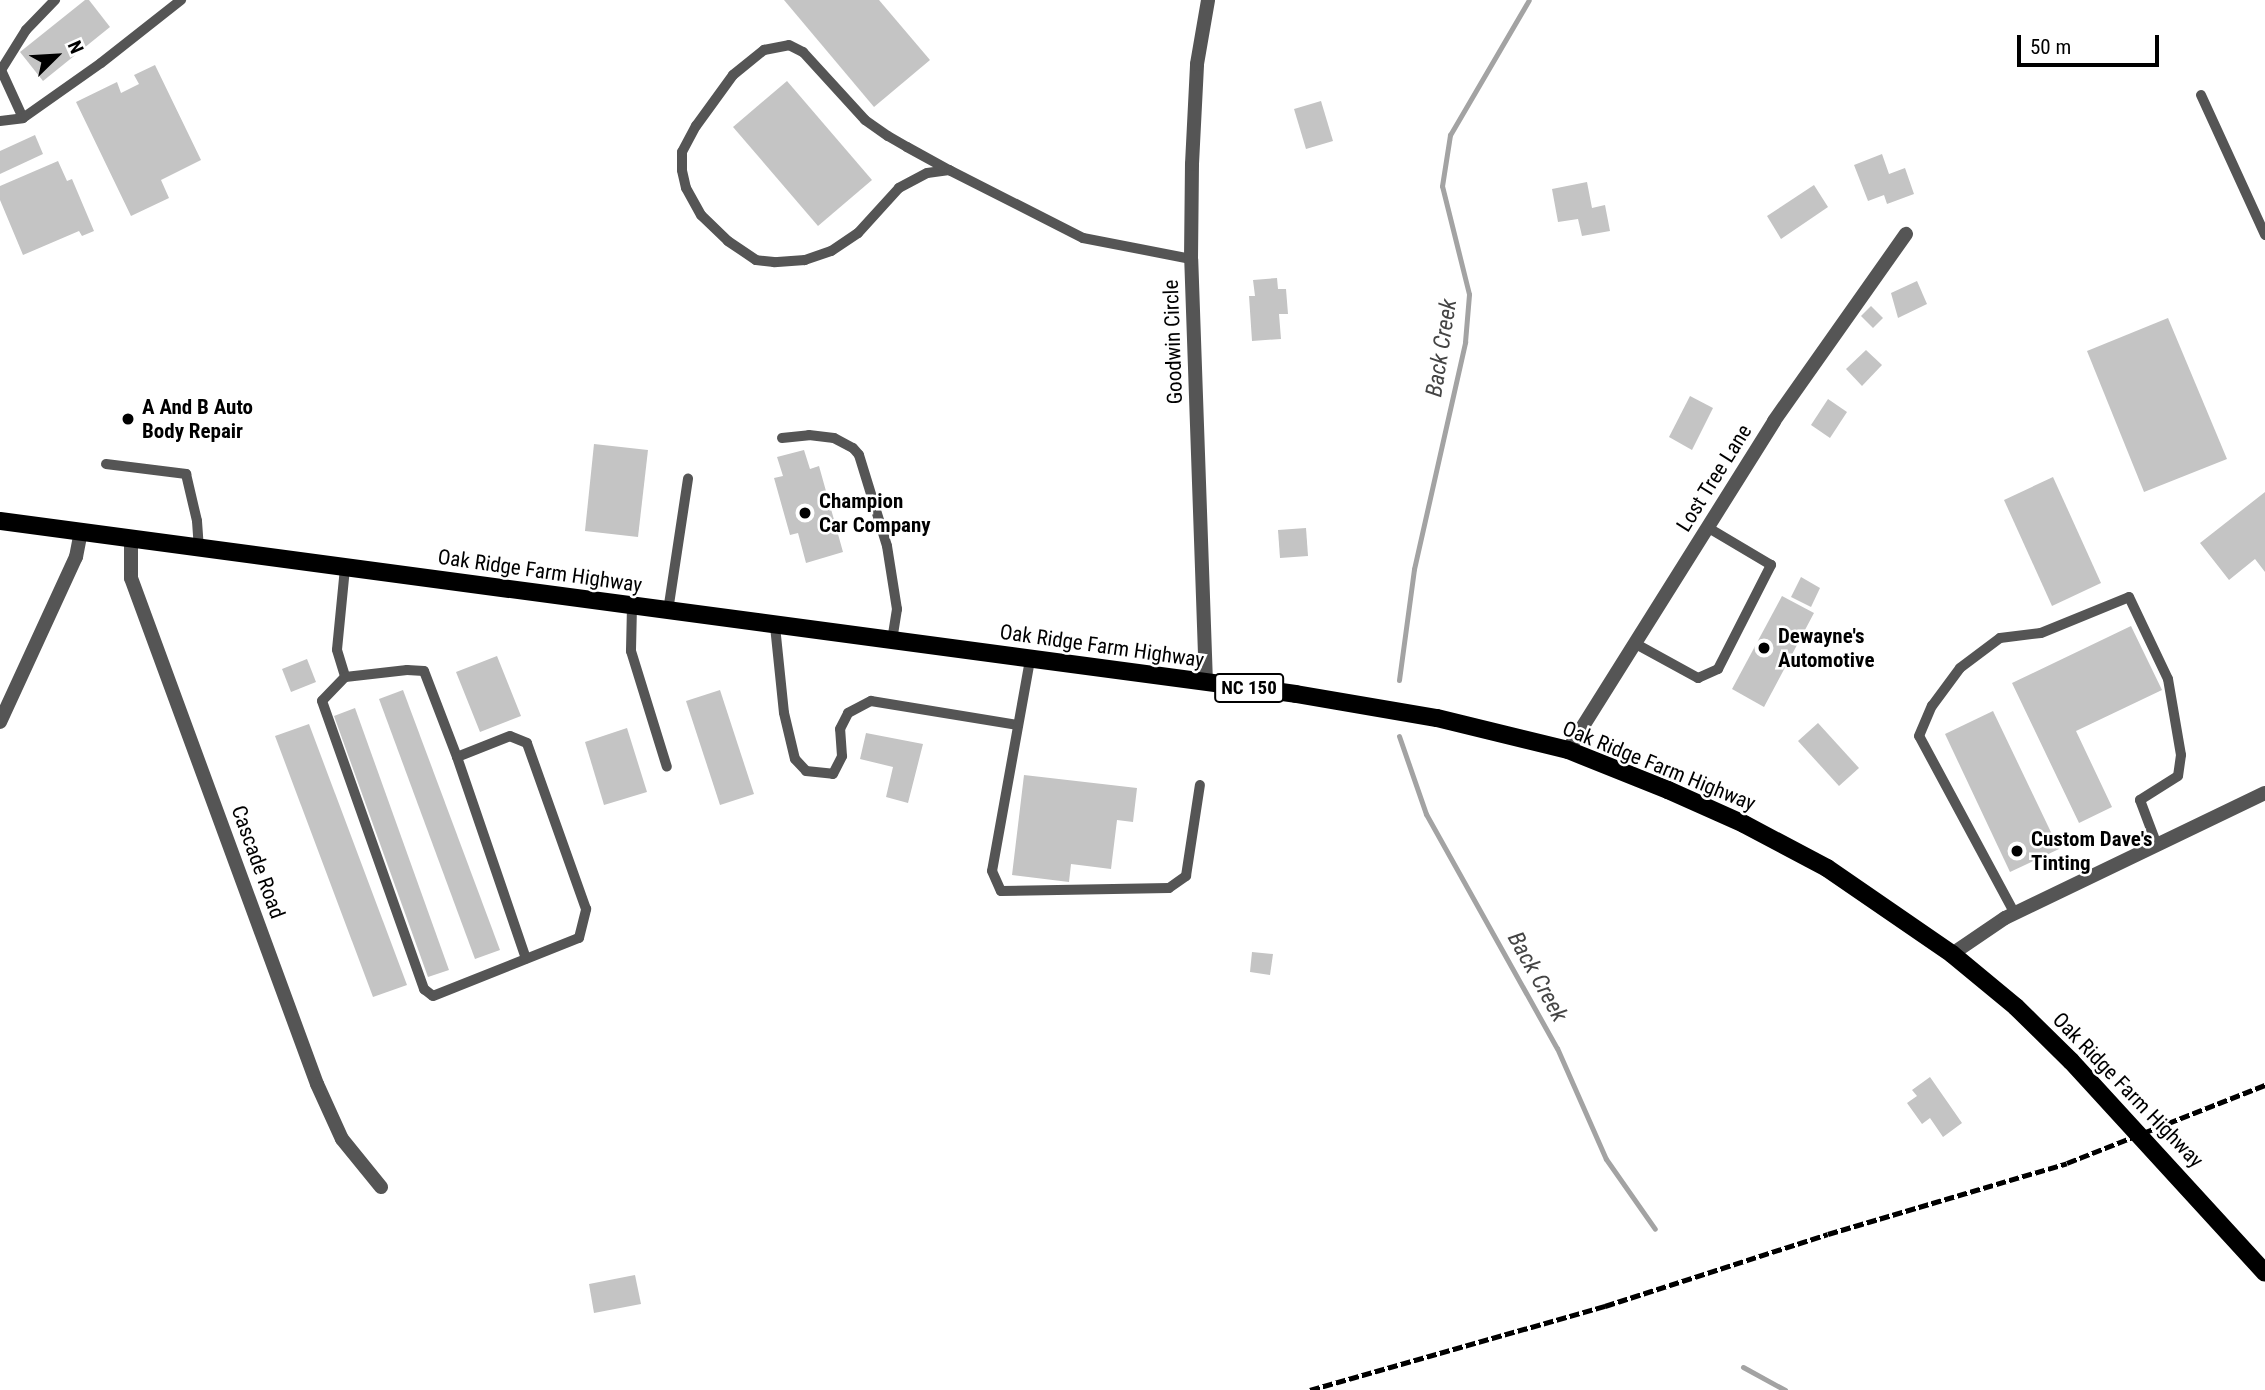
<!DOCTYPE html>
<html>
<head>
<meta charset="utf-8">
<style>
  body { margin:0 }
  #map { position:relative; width:2265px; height:1390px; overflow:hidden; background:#fff; font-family:"Roboto Condensed",sans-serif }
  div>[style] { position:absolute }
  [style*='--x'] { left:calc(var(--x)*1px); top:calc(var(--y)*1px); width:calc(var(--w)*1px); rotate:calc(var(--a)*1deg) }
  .stream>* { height:5px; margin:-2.5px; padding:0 2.5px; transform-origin:2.5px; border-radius:2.5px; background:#a3a3a3 }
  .building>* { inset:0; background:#c4c4c4 }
  .service>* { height:10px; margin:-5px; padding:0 5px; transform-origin:5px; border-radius:5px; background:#555 }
  .minor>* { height:14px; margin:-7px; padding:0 7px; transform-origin:7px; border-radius:7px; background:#555 }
  .primary>* { height:18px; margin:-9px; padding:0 9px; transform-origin:9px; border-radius:9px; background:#000 }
  .rail>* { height:5px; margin-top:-2.5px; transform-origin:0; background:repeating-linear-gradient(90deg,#000 0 10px,transparent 0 13.5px) }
  .dots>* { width:19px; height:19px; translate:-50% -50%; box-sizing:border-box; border:4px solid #fff; border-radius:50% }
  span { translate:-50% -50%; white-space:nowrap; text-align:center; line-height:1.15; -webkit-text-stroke:5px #fff; paint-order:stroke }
  .shield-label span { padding:2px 5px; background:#fff; border:2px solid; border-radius:5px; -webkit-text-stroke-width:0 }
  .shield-label { font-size:19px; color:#000; font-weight:700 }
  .street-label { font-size:21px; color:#000 }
  .poi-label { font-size:21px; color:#000; font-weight:700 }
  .left { translate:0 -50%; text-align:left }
  .water-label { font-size:23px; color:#444; font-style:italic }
  .north { position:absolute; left:21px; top:21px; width:70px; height:70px; -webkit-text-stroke:5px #fff; paint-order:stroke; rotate:66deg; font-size:19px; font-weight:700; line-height:28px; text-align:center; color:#000 }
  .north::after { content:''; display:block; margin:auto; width:24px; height:32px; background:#000; clip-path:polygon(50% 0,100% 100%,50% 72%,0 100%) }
  .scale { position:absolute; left:2017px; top:35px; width:142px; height:32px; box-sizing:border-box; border:4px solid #000; border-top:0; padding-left:9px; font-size:21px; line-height:24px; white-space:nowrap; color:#000; -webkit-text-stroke:5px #fff; paint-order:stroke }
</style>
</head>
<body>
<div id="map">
  <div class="stream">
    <i style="--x:1399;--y:680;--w:112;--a:-82.3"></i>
    <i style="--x:1414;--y:569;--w:233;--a:-77.3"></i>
    <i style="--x:1465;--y:342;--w:48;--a:-85.2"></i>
    <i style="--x:1469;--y:294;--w:111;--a:-104"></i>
    <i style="--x:1442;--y:186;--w:52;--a:-81.1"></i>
    <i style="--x:1450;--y:135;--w:156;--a:-59.7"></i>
    <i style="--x:1399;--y:736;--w:83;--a:70.9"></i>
    <i style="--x:1426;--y:814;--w:268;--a:60.8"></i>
    <i style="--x:1557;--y:1048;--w:121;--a:66.2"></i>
    <i style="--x:1606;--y:1159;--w:85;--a:55"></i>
    <i style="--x:1743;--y:1367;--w:48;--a:28.7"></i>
  </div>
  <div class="building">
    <i style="clip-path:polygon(85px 0,89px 0,110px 27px,43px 81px,20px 52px)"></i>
    <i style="clip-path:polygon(784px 0,879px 0,930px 60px,874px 107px)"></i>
    <i style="clip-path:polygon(155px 65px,201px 160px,161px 180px,169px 198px,131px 216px,76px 102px,117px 82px,121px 93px,139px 84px,134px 75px)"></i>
    <i style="clip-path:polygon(787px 81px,872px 180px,818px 226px,733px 127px)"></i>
    <i style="clip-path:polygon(1321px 101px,1333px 141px,1306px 149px,1294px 109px)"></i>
    <i style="clip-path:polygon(35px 135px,43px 154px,0 174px,0 151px)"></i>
    <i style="clip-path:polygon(1882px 154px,1889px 174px,1905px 168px,1914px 194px,1887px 204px,1884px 195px,1868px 201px,1854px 165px)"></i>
    <i style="clip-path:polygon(58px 161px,67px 181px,72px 179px,94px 231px,82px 236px,79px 231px,23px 255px,0 200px,0 186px)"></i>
    <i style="clip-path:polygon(1587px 182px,1592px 208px,1605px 205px,1610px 231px,1582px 236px,1578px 219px,1558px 222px,1552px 189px)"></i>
    <i style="clip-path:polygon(1814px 185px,1828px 207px,1781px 239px,1767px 216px)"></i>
    <i style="clip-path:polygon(1277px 278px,1278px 289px,1286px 289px,1288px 314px,1279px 314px,1281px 339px,1252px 341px,1249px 296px,1255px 296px,1253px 280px)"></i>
    <i style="clip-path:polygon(1917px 281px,1927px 304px,1898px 318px,1891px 293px)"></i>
    <i style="clip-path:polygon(1871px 306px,1883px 318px,1873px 328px,1861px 316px)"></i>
    <i style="clip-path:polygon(2168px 318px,2227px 459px,2144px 492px,2087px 351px)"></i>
    <i style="clip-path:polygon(1866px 350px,1882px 365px,1862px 386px,1846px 369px)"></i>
    <i style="clip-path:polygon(1690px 396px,1713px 408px,1692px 450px,1669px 437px)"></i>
    <i style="clip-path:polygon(1828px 399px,1847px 412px,1830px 438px,1811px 425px)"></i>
    <i style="clip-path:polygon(594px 444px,648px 450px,638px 537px,585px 531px)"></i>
    <i style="clip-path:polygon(804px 450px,810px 469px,819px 466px,843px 552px,806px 563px,798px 533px,790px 535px,774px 478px,783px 476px,777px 457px)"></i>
    <i style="clip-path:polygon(2053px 477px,2101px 583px,2052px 606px,2004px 500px)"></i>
    <i style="clip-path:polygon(2265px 492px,2265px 572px,2255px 559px,2229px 580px,2200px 543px)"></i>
    <i style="clip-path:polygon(1306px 528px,1308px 556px,1280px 558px,1278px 530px)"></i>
    <i style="clip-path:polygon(1801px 577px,1820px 588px,1811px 607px,1791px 597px)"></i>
    <i style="clip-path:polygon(1782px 596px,1814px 613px,1764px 707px,1732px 689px)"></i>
    <i style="clip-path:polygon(2131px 626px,2162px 690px,2076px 731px,2112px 807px,2079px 823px,2012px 683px)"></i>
    <i style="clip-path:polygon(497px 656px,521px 716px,480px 732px,456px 672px)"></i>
    <i style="clip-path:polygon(307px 659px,316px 682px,291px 692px,282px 669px)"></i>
    <i style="clip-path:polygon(403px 690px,500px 950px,475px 959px,379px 699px)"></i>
    <i style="clip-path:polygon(720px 690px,754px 794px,720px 805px,686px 701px)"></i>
    <i style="clip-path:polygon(355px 708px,449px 970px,428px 977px,334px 716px)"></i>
    <i style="clip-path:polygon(1993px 711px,2059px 849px,2010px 872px,1945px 734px)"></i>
    <i style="clip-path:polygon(1818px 723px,1859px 768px,1839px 786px,1798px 741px)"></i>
    <i style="clip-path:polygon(309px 724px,407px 985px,373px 997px,275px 736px)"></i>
    <i style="clip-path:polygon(627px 728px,647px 792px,604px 805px,585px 742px)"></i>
    <i style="clip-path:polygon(866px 733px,923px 744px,908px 803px,886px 797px,893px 767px,860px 759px)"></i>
    <i style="clip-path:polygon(1024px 775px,1137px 788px,1133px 822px,1117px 820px,1111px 869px,1071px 864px,1069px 882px,1012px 875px)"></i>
    <i style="clip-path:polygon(1252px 952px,1273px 954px,1270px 975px,1250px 972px)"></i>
    <i style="clip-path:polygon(1930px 1077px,1962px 1123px,1943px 1137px,1930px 1118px,1922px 1124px,1907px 1103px,1917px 1096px,1912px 1090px)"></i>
    <i style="clip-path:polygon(635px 1275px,641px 1304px,594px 1313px,589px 1284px)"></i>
  </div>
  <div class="service">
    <i style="--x:2201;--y:95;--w:154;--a:65.4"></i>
    <i style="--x:23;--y:118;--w:53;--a:-114.6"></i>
    <i style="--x:1;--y:70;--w:47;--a:-58"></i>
    <i style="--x:26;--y:30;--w:42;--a:-46"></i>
    <i style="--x:0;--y:121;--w:23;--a:-7"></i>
    <i style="--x:23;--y:118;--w:95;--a:-35.2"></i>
    <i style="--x:101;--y:63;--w:102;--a:-38.2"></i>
    <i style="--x:949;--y:170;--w:22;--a:172"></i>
    <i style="--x:927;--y:173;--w:32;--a:152"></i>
    <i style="--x:899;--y:188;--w:61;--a:132.3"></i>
    <i style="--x:858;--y:233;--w:32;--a:146"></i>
    <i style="--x:831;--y:251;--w:28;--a:161"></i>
    <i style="--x:805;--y:260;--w:31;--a:176"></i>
    <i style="--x:774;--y:262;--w:18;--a:-174"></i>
    <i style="--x:756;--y:260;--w:34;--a:-146"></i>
    <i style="--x:728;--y:241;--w:37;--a:-136"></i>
    <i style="--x:701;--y:215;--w:31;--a:-119"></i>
    <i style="--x:686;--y:188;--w:18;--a:-103"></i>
    <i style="--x:682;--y:170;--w:18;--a:-90"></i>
    <i style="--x:682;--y:152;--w:30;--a:-62"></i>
    <i style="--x:696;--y:126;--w:63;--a:-54"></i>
    <i style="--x:733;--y:75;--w:40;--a:-39"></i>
    <i style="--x:764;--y:50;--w:25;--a:-11"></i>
    <i style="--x:789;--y:45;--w:16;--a:27"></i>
    <i style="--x:803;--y:52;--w:92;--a:47.6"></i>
    <i style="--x:865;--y:120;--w:28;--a:35"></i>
    <i style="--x:888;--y:136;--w:22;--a:30"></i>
    <i style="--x:907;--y:147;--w:48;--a:28.7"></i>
    <i style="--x:949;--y:170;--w:2;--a:27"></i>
    <i style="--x:951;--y:171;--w:148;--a:26.9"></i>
    <i style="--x:1083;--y:238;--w:110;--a:11"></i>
    <i style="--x:782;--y:438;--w:27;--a:-6"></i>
    <i style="--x:809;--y:435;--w:25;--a:7"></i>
    <i style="--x:834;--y:438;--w:21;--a:28"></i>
    <i style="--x:853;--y:448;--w:9;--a:49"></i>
    <i style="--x:859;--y:455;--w:95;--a:72.9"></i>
    <i style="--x:887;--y:546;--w:64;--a:81"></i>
    <i style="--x:897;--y:609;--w:32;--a:99"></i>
    <i style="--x:106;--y:464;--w:81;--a:7.1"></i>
    <i style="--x:186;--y:474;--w:48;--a:76.8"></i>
    <i style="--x:197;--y:521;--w:27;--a:86"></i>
    <i style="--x:345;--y:568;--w:82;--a:95.6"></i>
    <i style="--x:337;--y:650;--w:28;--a:73"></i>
    <i style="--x:345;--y:677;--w:33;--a:134"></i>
    <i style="--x:322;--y:701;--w:306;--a:70.5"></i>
    <i style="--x:424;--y:989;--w:11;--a:38"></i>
    <i style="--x:433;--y:996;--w:157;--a:-21.7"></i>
    <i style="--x:579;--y:938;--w:30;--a:-76"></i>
    <i style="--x:586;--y:909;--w:176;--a:-109.6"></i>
    <i style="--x:527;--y:743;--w:18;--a:-158"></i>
    <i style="--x:510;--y:736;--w:57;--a:158.4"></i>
    <i style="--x:457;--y:757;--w:92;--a:-111"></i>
    <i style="--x:424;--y:671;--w:17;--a:-177"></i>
    <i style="--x:407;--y:670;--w:62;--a:173.6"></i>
    <i style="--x:632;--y:606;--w:45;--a:91.3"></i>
    <i style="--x:631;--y:651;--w:121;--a:72.8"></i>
    <i style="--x:668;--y:611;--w:134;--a:-81.4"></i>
    <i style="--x:775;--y:626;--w:87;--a:84.1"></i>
    <i style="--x:784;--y:713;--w:47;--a:76.6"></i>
    <i style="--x:795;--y:759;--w:16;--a:47"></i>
    <i style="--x:806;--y:771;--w:27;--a:6"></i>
    <i style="--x:833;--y:774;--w:20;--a:-63"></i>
    <i style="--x:842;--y:756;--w:27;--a:-94"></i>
    <i style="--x:840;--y:729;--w:18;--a:-63"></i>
    <i style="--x:848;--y:713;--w:26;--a:-28"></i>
    <i style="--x:871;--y:701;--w:149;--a:9.3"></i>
    <i style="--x:1636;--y:644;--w:71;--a:28.7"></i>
    <i style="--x:1698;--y:678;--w:22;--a:-24"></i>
    <i style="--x:1718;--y:669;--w:117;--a:-63"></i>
    <i style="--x:1771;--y:565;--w:74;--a:-149.3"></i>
    <i style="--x:1030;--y:660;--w:214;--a:100.2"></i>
    <i style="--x:992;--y:871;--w:22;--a:66"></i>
    <i style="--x:1001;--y:891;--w:168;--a:-1"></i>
    <i style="--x:1169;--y:888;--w:21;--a:-35"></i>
    <i style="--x:1186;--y:876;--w:92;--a:-81.3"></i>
    <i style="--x:457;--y:757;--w:213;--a:71.1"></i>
    <i style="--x:2015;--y:914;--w:202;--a:-118.3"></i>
    <i style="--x:1919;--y:736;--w:33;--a:-67"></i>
    <i style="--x:1932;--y:706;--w:47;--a:-53.6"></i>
    <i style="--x:1960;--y:668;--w:50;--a:-36.9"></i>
    <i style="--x:2000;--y:638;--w:41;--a:-7"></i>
    <i style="--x:2041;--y:633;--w:95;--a:-22.2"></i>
    <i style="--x:2129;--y:597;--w:91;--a:64.6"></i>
    <i style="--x:2168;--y:679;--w:77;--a:80.3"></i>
    <i style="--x:2181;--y:755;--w:21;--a:98"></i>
    <i style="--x:2178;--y:776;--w:45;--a:147.7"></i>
    <i style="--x:2140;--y:800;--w:48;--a:69.3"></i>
  </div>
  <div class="minor">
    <i style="--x:131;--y:538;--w:40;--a:90"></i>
    <i style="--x:131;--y:578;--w:539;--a:69.82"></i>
    <i style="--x:317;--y:1084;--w:60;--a:65.6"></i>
    <i style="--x:342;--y:1139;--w:62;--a:50.9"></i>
    <i style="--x:1206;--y:683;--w:424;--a:-92"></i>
    <i style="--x:1191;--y:259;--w:95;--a:-89.4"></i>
    <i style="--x:1192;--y:164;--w:100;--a:-87.1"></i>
    <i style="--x:1197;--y:64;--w:65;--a:-80.2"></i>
    <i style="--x:0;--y:722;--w:182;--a:-65.3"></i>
    <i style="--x:76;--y:557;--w:26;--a:-79"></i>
    <i style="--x:1568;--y:750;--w:388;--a:-57.9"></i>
    <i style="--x:1774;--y:421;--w:229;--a:-54.8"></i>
    <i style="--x:1952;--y:954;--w:64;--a:-34.2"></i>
    <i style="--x:2005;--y:918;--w:288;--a:-25.7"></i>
  </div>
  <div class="primary">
    <i style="--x:0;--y:521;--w:1307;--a:7.6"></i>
    <i style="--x:1296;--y:694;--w:143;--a:9.7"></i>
    <i style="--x:1437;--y:718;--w:135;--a:13.7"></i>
    <i style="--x:1568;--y:750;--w:108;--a:21.8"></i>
    <i style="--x:1668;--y:790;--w:83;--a:24.1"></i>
    <i style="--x:1744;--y:824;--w:94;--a:27.9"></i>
    <i style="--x:1827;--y:868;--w:152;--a:34.5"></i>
    <i style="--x:1952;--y:954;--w:83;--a:39.6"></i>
    <i style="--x:2016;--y:1007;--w:77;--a:44.5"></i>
    <i style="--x:2071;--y:1061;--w:287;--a:47.5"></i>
  </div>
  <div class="rail">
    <i style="--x:1310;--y:1390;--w:307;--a:-15.9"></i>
    <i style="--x:1605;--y:1306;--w:234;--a:-17.9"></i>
    <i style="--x:1828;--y:1234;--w:249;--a:-16.5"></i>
    <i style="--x:2067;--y:1163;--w:213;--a:-21.5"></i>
  </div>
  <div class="dots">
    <i style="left:128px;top:419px;background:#000"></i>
    <i style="left:805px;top:513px;background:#000"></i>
    <i style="left:1764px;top:648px;background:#000"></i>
    <i style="left:2017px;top:851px;background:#000"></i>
  </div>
  <div class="shield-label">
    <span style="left:1249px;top:688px">NC 150</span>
  </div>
  <div class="street-label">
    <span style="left:1173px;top:342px;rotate:-92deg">Goodwin Circle</span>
    <span style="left:1714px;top:478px;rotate:-58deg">Lost Tree Lane</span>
    <span style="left:540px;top:571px;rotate:8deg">Oak Ridge Farm Highway</span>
    <span style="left:1102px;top:646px;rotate:8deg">Oak Ridge Farm Highway</span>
    <span style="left:1659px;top:766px;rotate:22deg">Oak Ridge Farm Highway</span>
    <span style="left:258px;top:862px;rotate:70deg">Cascade Road</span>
    <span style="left:2128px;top:1090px;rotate:46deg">Oak Ridge Farm Highway</span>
  </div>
  <div class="poi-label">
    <span class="left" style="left:142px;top:419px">A And B Auto<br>Body Repair</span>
    <span class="left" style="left:819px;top:513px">Champion<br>Car Company</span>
    <span class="left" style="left:1778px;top:648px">Dewayne's<br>Automotive</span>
    <span class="left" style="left:2031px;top:851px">Custom Dave's<br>Tinting</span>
  </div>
  <div class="water-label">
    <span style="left:1442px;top:348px;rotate:-81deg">Back Creek</span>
    <span style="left:1537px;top:977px;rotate:61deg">Back Creek</span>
  </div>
  <div class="north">N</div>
  <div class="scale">50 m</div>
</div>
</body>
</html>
